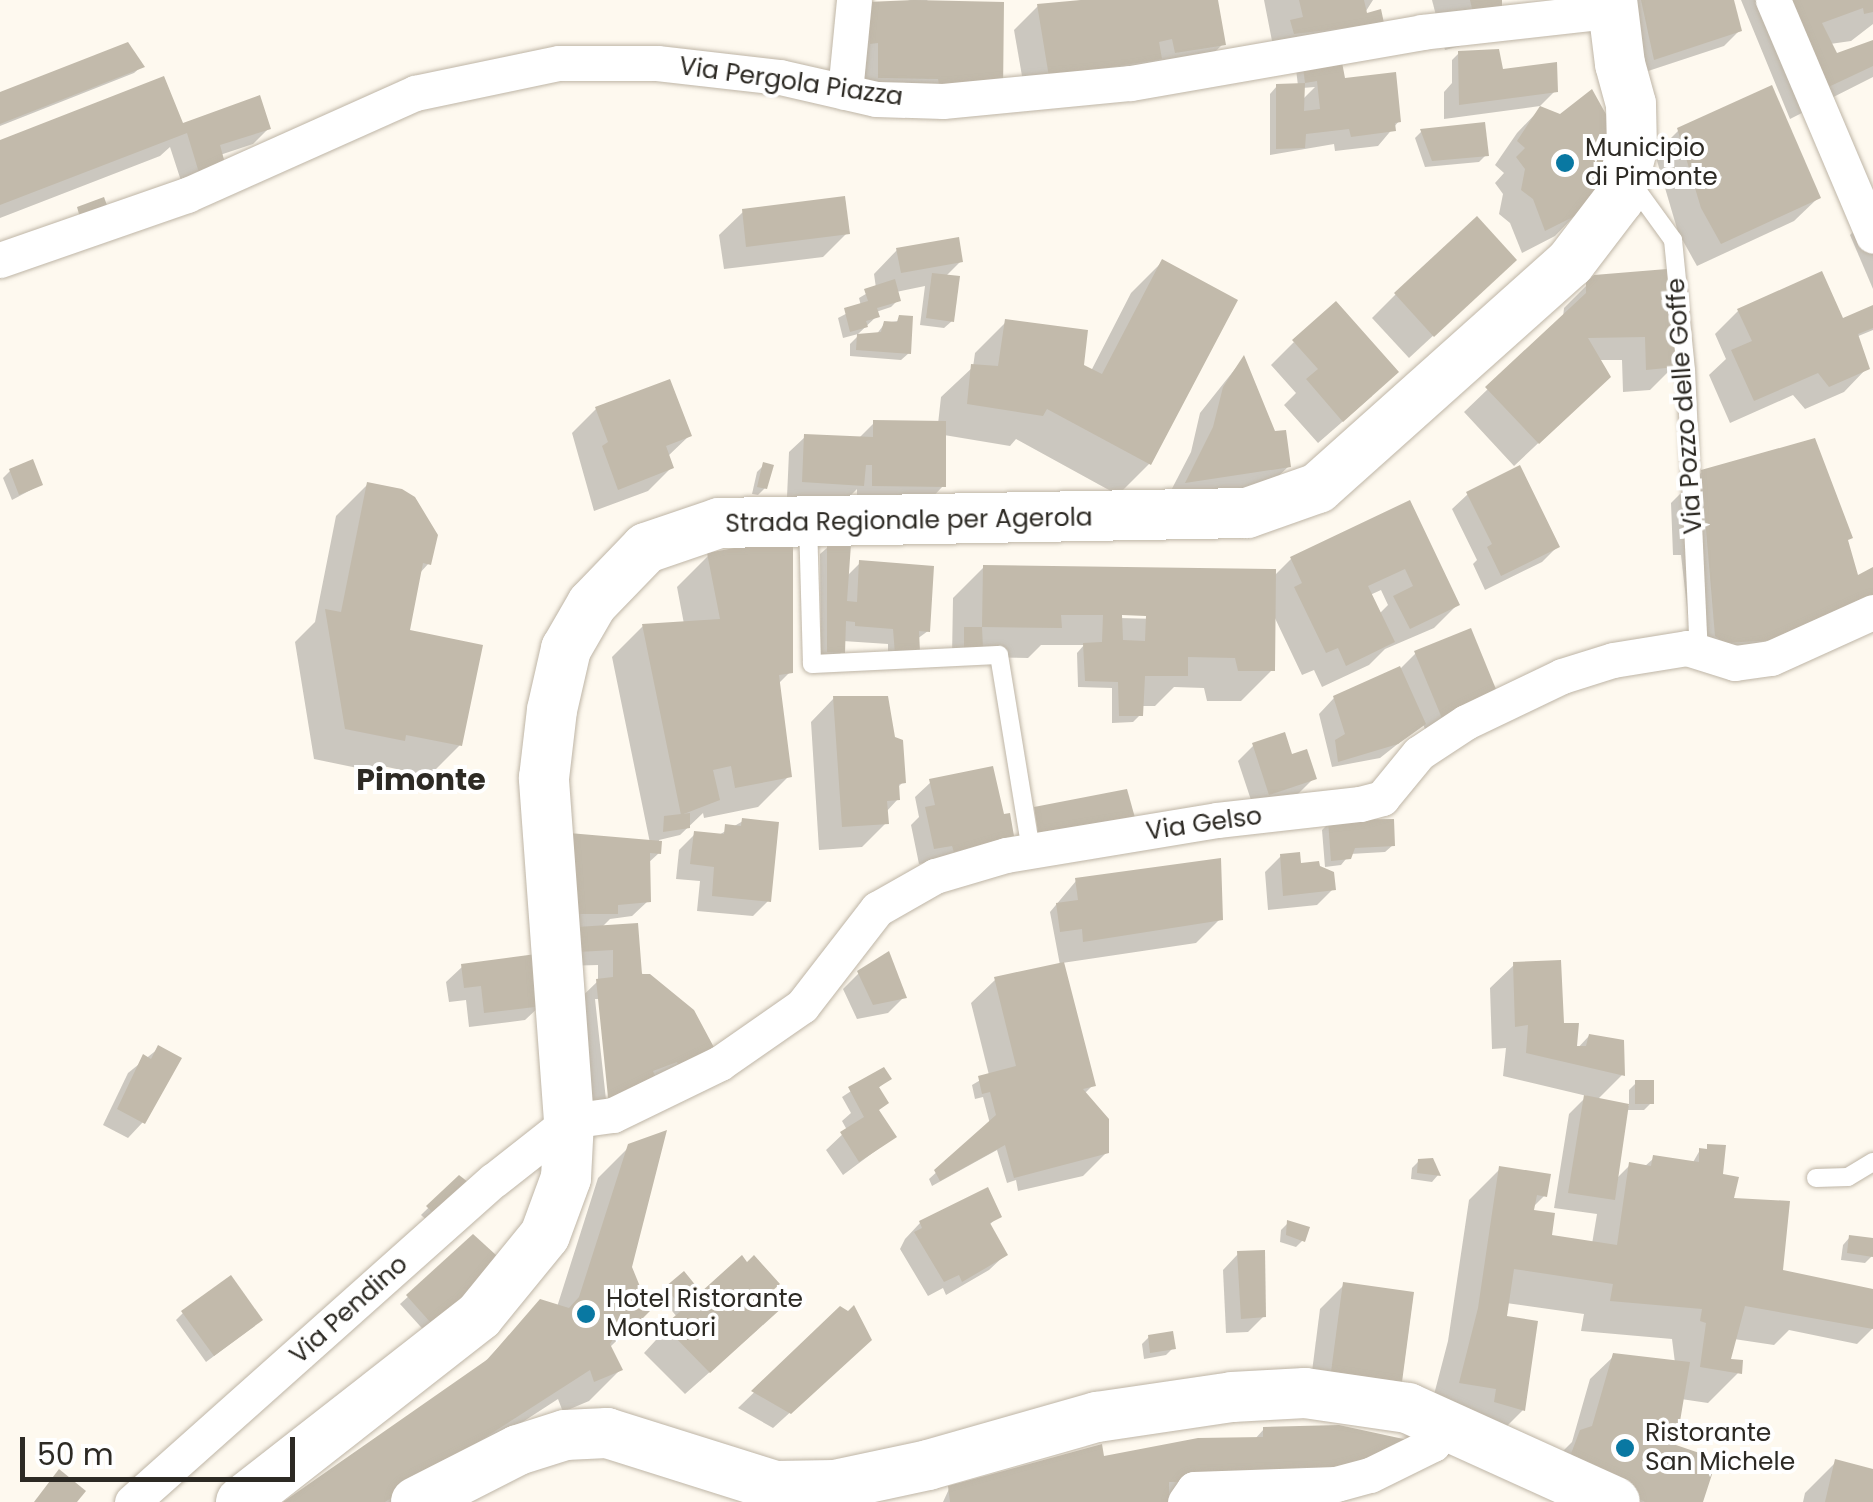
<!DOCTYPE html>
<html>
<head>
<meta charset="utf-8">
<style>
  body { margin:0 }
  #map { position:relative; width:1873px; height:1502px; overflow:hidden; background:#fef9ef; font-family:Poppins,sans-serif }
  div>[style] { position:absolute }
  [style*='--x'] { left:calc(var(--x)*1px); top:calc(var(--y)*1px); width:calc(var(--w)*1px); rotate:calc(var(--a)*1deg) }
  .shadow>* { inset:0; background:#0003 }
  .building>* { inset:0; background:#c2baab }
  .roads { filter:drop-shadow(0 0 2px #beb5a6) drop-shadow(0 0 2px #beb5a6) }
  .service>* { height:18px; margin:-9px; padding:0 9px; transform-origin:9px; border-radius:9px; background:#fff }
  .minor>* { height:35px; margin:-17.5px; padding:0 17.5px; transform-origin:17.5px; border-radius:17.5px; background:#fff }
  .secondary>* { height:50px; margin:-25px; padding:0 25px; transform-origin:25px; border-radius:25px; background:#fff }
  .dots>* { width:28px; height:28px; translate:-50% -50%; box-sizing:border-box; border:5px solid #fff; border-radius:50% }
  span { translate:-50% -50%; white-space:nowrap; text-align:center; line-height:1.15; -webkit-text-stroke:8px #fff; paint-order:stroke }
  .street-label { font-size:25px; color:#2d2a24 }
  .poi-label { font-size:25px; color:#2d2a24 }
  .left { translate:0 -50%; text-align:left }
  .quarter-label { font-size:30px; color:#2d2a24; font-weight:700 }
  .scale { position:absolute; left:20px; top:1437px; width:275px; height:45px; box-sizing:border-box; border:5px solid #2d2a24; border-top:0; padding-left:12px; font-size:30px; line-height:35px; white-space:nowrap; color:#2d2a24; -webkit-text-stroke:8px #fff; paint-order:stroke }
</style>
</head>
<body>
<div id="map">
  <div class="shadow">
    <i style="clip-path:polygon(910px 0,927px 0,1001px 92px,977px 116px,918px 116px,856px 101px,844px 28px)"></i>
    <i style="clip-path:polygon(1085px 0,1216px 0,1223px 44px,1199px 67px,1026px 99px,1014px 30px,1038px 6px)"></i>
    <i style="clip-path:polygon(evenodd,1264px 0,1373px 0,1338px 55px,1343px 81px,1399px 121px,1378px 146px,1335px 151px,1334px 144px,1270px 155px,1270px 94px,1277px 86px,1298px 86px,1296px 69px,1273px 46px,1264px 0,1315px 87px,1302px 100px,1302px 88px,1315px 87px)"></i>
    <i style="clip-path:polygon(1432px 0,1499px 0,1468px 44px,1445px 50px)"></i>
    <i style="clip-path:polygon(1625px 0,1732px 0,1739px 31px,1724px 46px,1639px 74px)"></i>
    <i style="clip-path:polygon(1741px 0,1873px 0,1873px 24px,1851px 41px,1830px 44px,1835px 56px,1873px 42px,1873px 77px,1790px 119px)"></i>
    <i style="clip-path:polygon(1459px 53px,1495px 72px,1555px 91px,1540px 106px,1444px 119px,1444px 92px,1452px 83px,1452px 60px)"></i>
    <i style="clip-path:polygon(141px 67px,134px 73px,0 126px,0 95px)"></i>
    <i style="clip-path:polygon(1540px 109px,1579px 211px,1555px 236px,1522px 253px,1510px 223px,1499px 214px,1503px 194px,1495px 183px,1504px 173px,1495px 165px,1517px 133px)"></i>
    <i style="clip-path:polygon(181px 126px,268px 129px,253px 144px,220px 155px,184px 190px,170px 147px,160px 156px,0 218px,0 142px)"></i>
    <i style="clip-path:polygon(1679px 130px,1818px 198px,1794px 221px,1697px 266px,1678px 232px,1655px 154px)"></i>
    <i style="clip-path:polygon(1422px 131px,1486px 155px,1479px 162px,1425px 167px,1415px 138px)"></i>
    <i style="clip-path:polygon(743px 212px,847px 233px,823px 257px,724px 269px,719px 235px)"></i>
    <i style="clip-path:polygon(1873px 212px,1873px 289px,1850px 235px)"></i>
    <i style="clip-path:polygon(897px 250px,961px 261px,945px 277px,952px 321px,944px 328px,920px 325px,925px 286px,896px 292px,898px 300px,891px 307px,876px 312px,877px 316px,858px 334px,843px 338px,838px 318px,861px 306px,859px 298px,876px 288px,874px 274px)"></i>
    <i style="clip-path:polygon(1162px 262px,1149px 464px,1118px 495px,1016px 439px,1010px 446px,944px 435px,943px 486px,928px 502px,857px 500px,857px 489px,846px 500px,787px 497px,789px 452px,805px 437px,858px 439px,874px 423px,938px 424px,941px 397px,973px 367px,975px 353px,1006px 322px,1091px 371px,1131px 293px)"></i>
    <i style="clip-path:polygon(1595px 277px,1674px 366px,1650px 390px,1623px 392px,1622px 360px,1598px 360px,1584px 400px,1514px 466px,1464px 412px,1563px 317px,1564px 308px)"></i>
    <i style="clip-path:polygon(1490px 283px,1409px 358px,1372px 318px,1396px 294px)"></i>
    <i style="clip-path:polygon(1873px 307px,1873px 330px,1856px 337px,1867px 368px,1844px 392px,1805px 409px,1793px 395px,1730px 423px,1709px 375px,1726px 359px,1715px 334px,1738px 311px,1842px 321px)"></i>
    <i style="clip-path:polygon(910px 319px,909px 353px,901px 360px,850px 356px,850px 344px,858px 336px,876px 335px,885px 323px)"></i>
    <i style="clip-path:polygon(1294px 342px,1372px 396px,1318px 443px,1284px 405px,1296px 393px,1271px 365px)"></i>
    <i style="clip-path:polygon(1243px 359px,1289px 466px,1265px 489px,1164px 504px,1191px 452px,1200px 413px)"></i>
    <i style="clip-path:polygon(596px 409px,689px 436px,667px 457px,671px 468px,648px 491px,594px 511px,572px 433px)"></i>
    <i style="clip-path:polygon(764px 465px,765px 488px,758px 495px,752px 494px,757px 472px)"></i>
    <i style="clip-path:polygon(10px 471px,40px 485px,12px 500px,3px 478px)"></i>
    <i style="clip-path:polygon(1702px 472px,1846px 542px,1856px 580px,1873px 570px,1873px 613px,1693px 660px,1681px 555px,1673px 555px,1671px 503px)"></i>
    <i style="clip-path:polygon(367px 485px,429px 563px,419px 574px,407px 632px,460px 745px,429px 776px,378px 765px,372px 771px,314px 759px,295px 642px,315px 622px,336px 516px)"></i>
    <i style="clip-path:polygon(1468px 494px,1557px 547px,1542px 562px,1485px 590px,1473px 564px,1477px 560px,1452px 509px)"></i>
    <i style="clip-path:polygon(evenodd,1409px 503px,1457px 605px,1434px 628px,1385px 649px,1369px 665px,1322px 687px,1314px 670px,1302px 675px,1273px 614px,1272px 670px,1241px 701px,1207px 701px,1204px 688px,1174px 687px,1155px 706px,1140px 706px,1140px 715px,1133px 722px,1112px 723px,1112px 688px,1078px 687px,1077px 653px,1084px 645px,1041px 645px,1028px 658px,952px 657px,953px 598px,984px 567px,1273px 577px,1291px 559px,1409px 503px,1381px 590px,1388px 605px,1379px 614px,1370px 595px,1381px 590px,1409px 503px,1119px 613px,1158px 614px,1158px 619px,1119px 618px,1119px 613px)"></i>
    <i style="clip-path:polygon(828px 547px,846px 577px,860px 563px,928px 631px,888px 660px,888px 644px,843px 641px,842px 652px,835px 659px,821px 658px,820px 554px)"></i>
    <i style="clip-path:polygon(708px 556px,790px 672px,778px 684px,789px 776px,758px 807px,704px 818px,703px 813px,680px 835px,659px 840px,659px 853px,647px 864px,648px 901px,632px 916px,610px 919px,601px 928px,714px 1053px,657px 1092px,600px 999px,595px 999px,608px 1118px,586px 1128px,573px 1005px,598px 981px,598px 965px,563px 966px,560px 929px,650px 843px,612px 657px,643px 626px,684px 624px,677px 587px)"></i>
    <i style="clip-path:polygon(1416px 653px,1497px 698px,1428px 737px,1423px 724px,1380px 758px,1332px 767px,1319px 714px,1334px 698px,1400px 669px)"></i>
    <i style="clip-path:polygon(834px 698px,903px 782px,897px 788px,898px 799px,886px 812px,886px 823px,862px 847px,819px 850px,811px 722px)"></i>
    <i style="clip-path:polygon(1254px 745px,1291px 758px,1314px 778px,1298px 794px,1254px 809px,1238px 761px)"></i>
    <i style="clip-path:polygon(931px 782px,996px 851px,919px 864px,911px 825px,919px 817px,915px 797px)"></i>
    <i style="clip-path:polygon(743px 821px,768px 901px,753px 916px,697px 911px,700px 881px,676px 879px,679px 850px,695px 834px,717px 836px)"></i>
    <i style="clip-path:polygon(1329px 823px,1393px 845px,1385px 852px,1350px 854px,1341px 865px,1325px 867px,1322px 830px)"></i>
    <i style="clip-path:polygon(1281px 856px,1299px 865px,1317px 868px,1333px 889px,1317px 905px,1268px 910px,1265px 872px)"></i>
    <i style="clip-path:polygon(1076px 881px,1220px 919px,1196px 943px,1062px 963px,1093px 1085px,1084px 1094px,1107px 1152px,1083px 1176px,1018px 1191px,1016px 1180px,1007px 1183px,997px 1150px,932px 1186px,929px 1179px,990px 1124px,983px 1097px,975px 1099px,972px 1085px,989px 1075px,971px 1003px,995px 980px,1060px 965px,1050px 912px)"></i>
    <i style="clip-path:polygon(1514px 965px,1562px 1025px,1574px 1052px,1589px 1036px,1622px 1075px,1597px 1100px,1629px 1106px,1629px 1090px,1636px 1083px,1651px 1103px,1644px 1110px,1626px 1110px,1616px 1179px,1630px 1165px,1644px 1167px,1654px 1158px,1692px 1164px,1700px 1150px,1781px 1272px,1873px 1292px,1873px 1328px,1857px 1344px,1789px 1330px,1774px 1345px,1734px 1339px,1728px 1361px,1739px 1372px,1708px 1403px,1681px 1399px,1673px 1447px,1700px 1502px,1579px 1502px,1557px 1457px,1572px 1442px,1590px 1379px,1614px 1356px,1675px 1363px,1672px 1339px,1581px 1331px,1584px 1314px,1506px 1303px,1504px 1319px,1523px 1410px,1492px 1441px,1430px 1410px,1448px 1341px,1469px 1200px,1500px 1169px,1545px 1195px,1532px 1208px,1549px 1237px,1592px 1244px,1597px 1214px,1554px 1208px,1569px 1114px,1587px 1096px,1503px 1076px,1506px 1048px,1492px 1049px,1490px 988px)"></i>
    <i style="clip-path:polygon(462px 967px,541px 1005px,525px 1020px,469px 1027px,466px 1000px,449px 1002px,446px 982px)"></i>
    <i style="clip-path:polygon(859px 973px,904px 997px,888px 1013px,857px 1019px,843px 989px)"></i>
    <i style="clip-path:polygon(159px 1048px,143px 1122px,128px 1138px,103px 1125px,128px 1073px)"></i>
    <i style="clip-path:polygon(883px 1070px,889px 1079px,877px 1089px,877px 1111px,894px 1137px,843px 1175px,826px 1150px,847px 1130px,842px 1121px,851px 1113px,842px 1097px)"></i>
    <i style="clip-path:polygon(630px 1146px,630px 1267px,647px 1311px,609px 1348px,620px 1370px,589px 1401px,563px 1412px,558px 1399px,399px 1502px,287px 1502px,479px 1368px,541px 1302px,557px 1307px,598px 1178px)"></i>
    <i style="clip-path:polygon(1419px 1161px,1438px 1175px,1432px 1182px,1411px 1179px,1412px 1168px)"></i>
    <i style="clip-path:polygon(459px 1178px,430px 1223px,421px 1215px)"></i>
    <i style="clip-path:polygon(999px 1216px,989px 1225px,1005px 1255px,989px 1270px,946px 1295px,943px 1288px,928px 1296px,900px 1249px,905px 1239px,920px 1223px)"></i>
    <i style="clip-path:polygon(1288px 1223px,1303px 1240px,1296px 1247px,1280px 1242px,1281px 1230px)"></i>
    <i style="clip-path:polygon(1850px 1237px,1873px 1241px,1872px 1256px,1865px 1263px,1841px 1260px,1843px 1245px)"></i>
    <i style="clip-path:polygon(473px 1238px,430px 1337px,400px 1304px)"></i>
    <i style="clip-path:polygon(1238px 1254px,1264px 1316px,1248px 1332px,1226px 1333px,1223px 1270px)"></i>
    <i style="clip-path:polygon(1344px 1285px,1411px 1295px,1309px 1395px,1320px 1309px)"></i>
    <i style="clip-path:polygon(667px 1289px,693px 1302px,768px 1292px,757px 1330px,685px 1394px,644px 1353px,677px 1317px,660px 1296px)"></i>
    <i style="clip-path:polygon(840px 1309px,853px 1355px,773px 1428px,738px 1408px)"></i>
    <i style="clip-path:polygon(183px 1313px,253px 1327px,206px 1362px,176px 1320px)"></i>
    <i style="clip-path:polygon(1149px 1337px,1173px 1348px,1166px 1355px,1144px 1359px,1142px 1344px)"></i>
    <i style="clip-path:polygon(1264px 1429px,1406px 1442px,1275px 1502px,943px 1502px,949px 1489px,1254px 1440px)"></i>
    <i style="clip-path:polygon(1836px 1462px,1873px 1471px,1873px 1502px,1803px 1502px,1805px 1493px)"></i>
  </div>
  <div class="building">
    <i style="clip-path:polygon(914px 0,1004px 2px,1003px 93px,941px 94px,938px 79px,878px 78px,878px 43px,870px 44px,867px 2px)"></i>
    <i style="clip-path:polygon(1081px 0,1218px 0,1226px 45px,1175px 53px,1172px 39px,1159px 42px,1162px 59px,1049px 77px,1037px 4px)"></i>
    <i style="clip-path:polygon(1299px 0,1364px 0,1367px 13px,1381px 9px,1384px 23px,1294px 34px,1290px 20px,1303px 17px)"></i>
    <i style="clip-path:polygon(1470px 0,1502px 0,1502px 14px,1475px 21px)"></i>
    <i style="clip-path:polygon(1641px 0,1734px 0,1742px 31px,1654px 60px)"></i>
    <i style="clip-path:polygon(1782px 0,1873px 0,1873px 12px,1864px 14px,1863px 8px,1822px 23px,1837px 53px,1873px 40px,1873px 66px,1822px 90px)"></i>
    <i style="clip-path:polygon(128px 42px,145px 67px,0 124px,0 92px)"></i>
    <i style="clip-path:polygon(1499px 49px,1503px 69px,1557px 62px,1558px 92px,1459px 105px,1458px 51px)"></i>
    <i style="clip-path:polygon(1340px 52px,1345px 78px,1396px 72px,1401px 122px,1395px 123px,1396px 131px,1351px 137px,1349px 129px,1306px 134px,1305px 148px,1276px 149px,1276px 84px,1305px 83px,1304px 111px,1320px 109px,1317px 81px,1305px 83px,1302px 59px)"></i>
    <i style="clip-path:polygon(164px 76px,183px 123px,260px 95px,271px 129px,220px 145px,226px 167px,200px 176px,187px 133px,0 205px,0 140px)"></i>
    <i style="clip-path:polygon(1772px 85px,1821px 198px,1721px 244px,1701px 208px,1677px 128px)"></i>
    <i style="clip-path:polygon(1592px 89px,1607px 116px,1610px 169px,1581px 213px,1545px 231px,1533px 199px,1521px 190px,1525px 169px,1516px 157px,1525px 148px,1517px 141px,1540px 106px,1560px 114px)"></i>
    <i style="clip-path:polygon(1485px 122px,1489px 156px,1432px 161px,1420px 129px)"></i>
    <i style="clip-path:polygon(845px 196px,850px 234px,746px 247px,742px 209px)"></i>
    <i style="clip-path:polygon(104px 197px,109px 211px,81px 221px,77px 207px)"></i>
    <i style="clip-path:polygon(1477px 216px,1517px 260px,1434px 337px,1394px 293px)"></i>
    <i style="clip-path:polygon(959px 237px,963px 262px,901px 273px,896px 248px)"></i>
    <i style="clip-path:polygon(1162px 259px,1238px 300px,1151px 465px,1047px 409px,1043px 416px,967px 404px,971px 364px,998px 366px,1005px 319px,1088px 330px,1084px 365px,1102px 374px)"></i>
    <i style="clip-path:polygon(1667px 269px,1676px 367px,1646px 370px,1645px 337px,1588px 338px,1611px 377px,1539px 444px,1485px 387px,1586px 293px,1586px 282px,1594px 275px)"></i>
    <i style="clip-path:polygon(1822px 271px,1843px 318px,1873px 305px,1873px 328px,1858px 334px,1870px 369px,1829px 387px,1818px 373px,1754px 401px,1731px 350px,1752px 341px,1737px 309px)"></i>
    <i style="clip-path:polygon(932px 273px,960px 276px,954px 322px,926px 318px)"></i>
    <i style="clip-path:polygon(895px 279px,901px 301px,877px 308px,880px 317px,866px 321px,868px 327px,850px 332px,844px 308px,868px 301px,864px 289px)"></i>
    <i style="clip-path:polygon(1336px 301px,1399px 372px,1343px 422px,1306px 379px,1318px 369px,1292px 340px)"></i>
    <i style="clip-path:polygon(899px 315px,913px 316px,911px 354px,856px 350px,857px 334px,881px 332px,884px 321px,897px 322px)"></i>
    <i style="clip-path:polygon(1244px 355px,1275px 431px,1286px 430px,1291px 467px,1185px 483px,1213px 427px,1223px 387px)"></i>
    <i style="clip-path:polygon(670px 379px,692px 436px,666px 446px,674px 468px,618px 490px,602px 446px,608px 442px,595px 407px)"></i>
    <i style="clip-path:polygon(873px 420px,946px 421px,946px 487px,872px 486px,872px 465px,866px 465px,864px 486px,802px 482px,804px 434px,873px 437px)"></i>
    <i style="clip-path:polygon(1815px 438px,1853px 538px,1848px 540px,1858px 575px,1873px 567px,1873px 604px,1775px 640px,1725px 643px,1715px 636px,1701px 470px)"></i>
    <i style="clip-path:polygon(33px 459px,43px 485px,19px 495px,9px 469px)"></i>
    <i style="clip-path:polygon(763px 462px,774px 465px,767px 489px,757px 487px)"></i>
    <i style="clip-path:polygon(1520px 465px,1560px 547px,1501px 576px,1487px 547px,1492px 544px,1466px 492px)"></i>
    <i style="clip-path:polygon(367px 482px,402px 489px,415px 497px,438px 535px,431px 565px,423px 563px,410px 630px,483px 645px,462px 746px,406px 735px,405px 741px,345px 729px,325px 609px,341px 612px)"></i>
    <i style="clip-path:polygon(1410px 500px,1460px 605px,1410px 629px,1393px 596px,1413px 586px,1405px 569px,1368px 586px,1395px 642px,1346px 666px,1338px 648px,1326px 653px,1294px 587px,1302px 583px,1290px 557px)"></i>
    <i style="clip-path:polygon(793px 537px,793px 673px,779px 675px,792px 777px,735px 788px,731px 766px,713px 770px,720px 800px,681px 815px,642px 624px,720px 619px,707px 553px)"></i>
    <i style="clip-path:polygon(827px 544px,851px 544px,847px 601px,857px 602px,859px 560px,934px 566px,930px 632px,919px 631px,920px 652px,895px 654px,893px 629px,855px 626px,855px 622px,846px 621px,845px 653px,827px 652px)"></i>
    <i style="clip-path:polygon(evenodd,983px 565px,1276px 569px,1275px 671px,1238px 671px,1235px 658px,1188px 657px,1188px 676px,1145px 676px,1143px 716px,1119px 716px,1118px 682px,1085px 681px,1083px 643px,1102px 642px,1103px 615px,1061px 615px,1062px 628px,982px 627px,983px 565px,1122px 615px,1146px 616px,1145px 641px,1123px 640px,1122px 615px)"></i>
    <i style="clip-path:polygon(964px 627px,982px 627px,983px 649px,964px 649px)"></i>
    <i style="clip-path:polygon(1471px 628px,1500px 699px,1444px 723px,1414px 651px)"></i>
    <i style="clip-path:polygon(1400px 666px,1426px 724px,1398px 744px,1338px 762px,1335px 740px,1345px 734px,1333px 696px)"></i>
    <i style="clip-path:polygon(833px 696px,888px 696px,895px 737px,903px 740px,906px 783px,899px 784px,900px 800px,887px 801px,889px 824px,842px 827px)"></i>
    <i style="clip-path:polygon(1285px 732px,1292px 754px,1307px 749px,1317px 779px,1269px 795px,1252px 743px)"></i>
    <i style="clip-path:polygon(993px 766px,1004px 814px,1010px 813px,1014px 836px,954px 852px,952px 846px,934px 849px,925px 807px,935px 805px,929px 779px)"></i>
    <i style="clip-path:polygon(1127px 789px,1137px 825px,1040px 845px,1034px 807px)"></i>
    <i style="clip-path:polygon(690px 813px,690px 828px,663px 832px,664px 816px)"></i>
    <i style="clip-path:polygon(742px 818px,779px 822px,771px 902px,712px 896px,714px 867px,690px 864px,694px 831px,724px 834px,725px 824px,741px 826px)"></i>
    <i style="clip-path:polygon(1394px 819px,1395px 846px,1355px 848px,1351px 859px,1331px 861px,1328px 820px)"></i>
    <i style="clip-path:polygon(569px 833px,662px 841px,661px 854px,650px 853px,651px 902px,618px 905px,618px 914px,575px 914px)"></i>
    <i style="clip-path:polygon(1300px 852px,1301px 863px,1319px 861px,1320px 866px,1334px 872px,1336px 890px,1283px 896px,1280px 854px)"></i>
    <i style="clip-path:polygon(1221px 858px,1223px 920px,1083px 942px,1082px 929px,1060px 932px,1056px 903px,1078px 900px,1075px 878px)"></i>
    <i style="clip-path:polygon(638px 923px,642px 974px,650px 974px,694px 1010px,717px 1053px,681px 1070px,677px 1062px,653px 1071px,658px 1083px,609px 1107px,596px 979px,613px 977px,613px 950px,578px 952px,577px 927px)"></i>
    <i style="clip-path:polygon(889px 951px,907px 998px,873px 1005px,857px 971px)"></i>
    <i style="clip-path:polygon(536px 954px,543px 1006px,484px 1013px,481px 986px,464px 988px,461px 964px)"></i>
    <i style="clip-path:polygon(1561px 960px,1564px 1023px,1579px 1023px,1577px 1046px,1586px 1046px,1589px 1034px,1624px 1040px,1625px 1076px,1526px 1053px,1528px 1025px,1515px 1027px,1513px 962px)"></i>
    <i style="clip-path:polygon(1064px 962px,1096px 1086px,1083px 1089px,1109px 1119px,1109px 1153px,1014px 1178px,1005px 1145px,940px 1181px,934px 1170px,996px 1115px,990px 1092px,982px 1094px,978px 1076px,1016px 1066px,994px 977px)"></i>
    <i style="clip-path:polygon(158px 1045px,182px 1058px,145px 1124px,117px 1109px,143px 1054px,151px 1059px)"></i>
    <i style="clip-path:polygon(884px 1067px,892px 1079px,879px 1087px,889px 1103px,879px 1110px,897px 1137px,859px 1162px,840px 1132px,864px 1117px,848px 1087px)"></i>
    <i style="clip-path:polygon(1635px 1080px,1654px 1080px,1654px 1104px,1635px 1104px)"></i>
    <i style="clip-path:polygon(1584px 1095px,1629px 1104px,1615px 1200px,1568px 1193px)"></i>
    <i style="clip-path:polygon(667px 1130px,632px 1267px,650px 1311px,633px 1328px,624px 1322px,610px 1344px,623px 1370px,594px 1382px,590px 1370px,385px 1502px,283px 1502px,488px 1359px,540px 1299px,569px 1308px,579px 1297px,628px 1144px)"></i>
    <i style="clip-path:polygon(1707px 1144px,1726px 1145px,1723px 1174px,1739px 1177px,1734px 1198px,1790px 1201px,1783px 1270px,1873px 1289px,1873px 1329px,1745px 1306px,1731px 1359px,1743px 1360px,1742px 1374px,1700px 1367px,1706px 1323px,1700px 1321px,1702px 1309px,1610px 1301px,1613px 1284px,1514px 1269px,1507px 1316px,1538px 1321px,1525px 1411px,1494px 1402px,1496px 1389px,1459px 1383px,1478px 1308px,1499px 1166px,1551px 1174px,1547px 1197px,1537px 1195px,1534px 1210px,1555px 1213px,1552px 1235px,1617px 1245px,1629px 1162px,1651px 1166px,1653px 1155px,1699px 1162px,1699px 1148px,1707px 1149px)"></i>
    <i style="clip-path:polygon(1433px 1158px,1441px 1176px,1417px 1173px,1418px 1159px)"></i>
    <i style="clip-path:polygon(459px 1175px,473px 1186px,438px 1218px,426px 1206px)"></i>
    <i style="clip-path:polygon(988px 1187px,1002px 1217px,990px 1223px,1008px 1255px,962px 1282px,959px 1275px,944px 1282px,914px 1232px,922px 1228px,919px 1221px)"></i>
    <i style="clip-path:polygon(1287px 1220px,1310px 1227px,1305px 1242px,1286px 1235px)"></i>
    <i style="clip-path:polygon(473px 1234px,508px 1266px,439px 1332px,406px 1295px)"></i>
    <i style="clip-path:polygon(1849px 1235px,1873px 1238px,1873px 1257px,1847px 1253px)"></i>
    <i style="clip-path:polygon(1265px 1250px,1266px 1317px,1241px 1319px,1237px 1251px)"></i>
    <i style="clip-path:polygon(742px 1255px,747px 1262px,754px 1255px,780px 1284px,771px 1292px,784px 1306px,710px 1373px,667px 1329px,668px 1322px,683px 1309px,665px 1287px,684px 1271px,701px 1292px)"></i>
    <i style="clip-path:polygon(231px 1275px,263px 1320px,214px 1356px,181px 1311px)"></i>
    <i style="clip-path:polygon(1343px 1282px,1414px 1292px,1402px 1382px,1331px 1372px)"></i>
    <i style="clip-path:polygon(854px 1305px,872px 1340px,791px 1414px,751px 1391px,840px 1306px,848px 1311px)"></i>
    <i style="clip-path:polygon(1173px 1331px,1176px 1349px,1150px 1353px,1148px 1335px)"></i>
    <i style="clip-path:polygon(1613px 1353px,1690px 1362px,1676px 1445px,1717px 1459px,1703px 1502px,1645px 1502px,1569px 1459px,1580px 1430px,1592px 1426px)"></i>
    <i style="clip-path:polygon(1339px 1425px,1408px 1440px,1367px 1472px,1300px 1467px,1300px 1480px,1169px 1482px,1169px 1502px,950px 1502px,948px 1486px,1102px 1444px,1104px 1456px,1198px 1438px,1263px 1437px,1263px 1427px)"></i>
    <i style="clip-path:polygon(1835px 1459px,1873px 1469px,1873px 1502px,1825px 1502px)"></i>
    <i style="clip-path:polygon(59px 1469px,86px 1491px,77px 1502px,34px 1502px)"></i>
  </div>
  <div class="roads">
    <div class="service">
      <i style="--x:1631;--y:182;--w:72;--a:54.1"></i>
      <i style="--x:1673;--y:240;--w:131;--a:84.3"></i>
      <i style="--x:1686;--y:370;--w:282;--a:87.4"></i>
      <i style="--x:808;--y:522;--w:142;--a:88.4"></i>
      <i style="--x:812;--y:664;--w:187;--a:-2.8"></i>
      <i style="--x:999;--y:655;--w:199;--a:80.7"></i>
      <i style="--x:1816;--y:1178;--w:32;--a:-2"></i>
      <i style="--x:1848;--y:1177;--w:29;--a:-31"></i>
    </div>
    <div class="minor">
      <i style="--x:1773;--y:0;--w:256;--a:67"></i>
      <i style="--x:845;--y:92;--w:92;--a:-84.4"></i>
      <i style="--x:0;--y:260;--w:198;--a:-19.2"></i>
      <i style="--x:187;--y:195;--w:250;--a:-24.1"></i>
      <i style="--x:415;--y:93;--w:147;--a:-11.8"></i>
      <i style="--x:559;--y:63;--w:98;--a:0"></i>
      <i style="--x:657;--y:63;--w:124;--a:6.5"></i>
      <i style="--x:780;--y:77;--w:98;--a:12.9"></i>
      <i style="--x:876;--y:99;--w:67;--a:1.7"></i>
      <i style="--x:943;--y:101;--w:189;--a:-5.5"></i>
      <i style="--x:1131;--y:83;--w:295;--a:-9.9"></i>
      <i style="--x:1422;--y:32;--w:189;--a:-6.4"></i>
      <i style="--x:132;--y:1502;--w:484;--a:-41.7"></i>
      <i style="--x:494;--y:1180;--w:95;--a:-38.2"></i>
      <i style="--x:569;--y:1121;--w:44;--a:-7.8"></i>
      <i style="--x:613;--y:1115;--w:119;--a:-25.9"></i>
      <i style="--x:720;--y:1063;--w:100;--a:-34.8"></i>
      <i style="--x:802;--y:1006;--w:123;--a:-52.3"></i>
      <i style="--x:877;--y:909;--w:67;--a:-29.6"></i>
      <i style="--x:935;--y:876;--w:74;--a:-16.5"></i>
      <i style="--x:1006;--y:855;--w:214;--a:-9.4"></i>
      <i style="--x:1217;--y:820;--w:144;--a:-6.4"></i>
      <i style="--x:1360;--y:804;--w:23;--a:-15"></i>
      <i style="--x:1382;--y:798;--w:58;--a:-50.6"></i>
      <i style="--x:1419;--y:753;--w:56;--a:-33.4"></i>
      <i style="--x:1466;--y:722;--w:106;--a:-25.6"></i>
      <i style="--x:1562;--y:676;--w:53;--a:-17.4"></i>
      <i style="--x:1613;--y:660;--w:75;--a:-9.2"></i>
      <i style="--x:1687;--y:648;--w:50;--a:17.4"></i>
      <i style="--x:1735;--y:663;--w:36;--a:-8"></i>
      <i style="--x:1771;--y:658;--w:112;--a:-24.3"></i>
      <i style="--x:1185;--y:1502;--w:16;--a:-55"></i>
      <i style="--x:1194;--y:1489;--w:142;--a:-2"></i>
      <i style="--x:1336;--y:1484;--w:35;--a:-15"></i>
      <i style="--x:1370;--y:1475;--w:70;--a:-26.2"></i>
      <i style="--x:1433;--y:1444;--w:24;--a:-55"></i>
    </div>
    <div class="secondary">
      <i style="--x:241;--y:1502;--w:302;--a:-38"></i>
      <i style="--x:479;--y:1316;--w:104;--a:-50.8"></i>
      <i style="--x:545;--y:1235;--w:61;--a:-69.8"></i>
      <i style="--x:566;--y:1178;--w:57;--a:-87"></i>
      <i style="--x:569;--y:1121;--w:344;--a:-94.2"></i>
      <i style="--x:544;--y:778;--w:68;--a:-83.3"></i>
      <i style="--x:552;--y:710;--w:63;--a:-77.1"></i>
      <i style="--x:566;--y:649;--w:52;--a:-60"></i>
      <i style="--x:592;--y:604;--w:78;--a:-46"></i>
      <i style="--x:646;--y:548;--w:77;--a:-18.9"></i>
      <i style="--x:719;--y:523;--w:528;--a:-1.09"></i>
      <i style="--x:1247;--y:513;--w:75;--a:-19.4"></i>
      <i style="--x:1318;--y:488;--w:338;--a:-41.8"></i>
      <i style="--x:1570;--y:263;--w:81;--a:-52.6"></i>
      <i style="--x:1619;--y:199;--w:52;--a:-75.4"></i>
      <i style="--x:1632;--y:149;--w:45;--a:-91.3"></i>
      <i style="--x:1631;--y:104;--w:41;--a:-105.4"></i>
      <i style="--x:1620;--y:64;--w:64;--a:-97.1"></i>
      <i style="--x:416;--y:1502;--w:114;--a:-27"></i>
      <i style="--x:518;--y:1450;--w:49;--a:-17.7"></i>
      <i style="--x:565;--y:1435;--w:42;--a:-2.7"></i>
      <i style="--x:607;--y:1433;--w:176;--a:17.5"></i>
      <i style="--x:775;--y:1486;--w:60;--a:-1"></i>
      <i style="--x:835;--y:1485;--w:95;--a:-12.1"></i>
      <i style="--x:928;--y:1465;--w:176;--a:-15.9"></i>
      <i style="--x:1097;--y:1417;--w:136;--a:-8.4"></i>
      <i style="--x:1232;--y:1397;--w:73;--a:-3.1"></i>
      <i style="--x:1305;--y:1393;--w:104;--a:8.3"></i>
      <i style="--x:1408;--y:1408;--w:227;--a:24.4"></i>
    </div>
  </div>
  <div class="dots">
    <i style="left:1565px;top:163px;background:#0978a2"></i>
    <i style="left:586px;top:1314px;background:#0978a2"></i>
    <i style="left:1625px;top:1448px;background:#0978a2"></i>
  </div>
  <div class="street-label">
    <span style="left:791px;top:82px;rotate:8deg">Via Pergola Piazza</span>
    <span style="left:1685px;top:406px;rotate:-94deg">Via Pozzo delle Goffe</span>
    <span style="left:909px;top:521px;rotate:-1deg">Strada Regionale per Agerola</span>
    <span style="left:1204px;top:824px;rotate:-8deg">Via Gelso</span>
    <span style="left:349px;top:1310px;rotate:-42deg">Via Pendino</span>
  </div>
  <div class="poi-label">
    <span class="left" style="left:1585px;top:163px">Municipio<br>di Pimonte</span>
    <span class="left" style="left:606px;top:1314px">Hotel Ristorante<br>Montuori</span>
    <span class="left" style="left:1645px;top:1448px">Ristorante<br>San Michele</span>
  </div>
  <div class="quarter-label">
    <span style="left:421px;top:780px">Pimonte</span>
  </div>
  <div class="scale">50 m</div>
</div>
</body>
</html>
